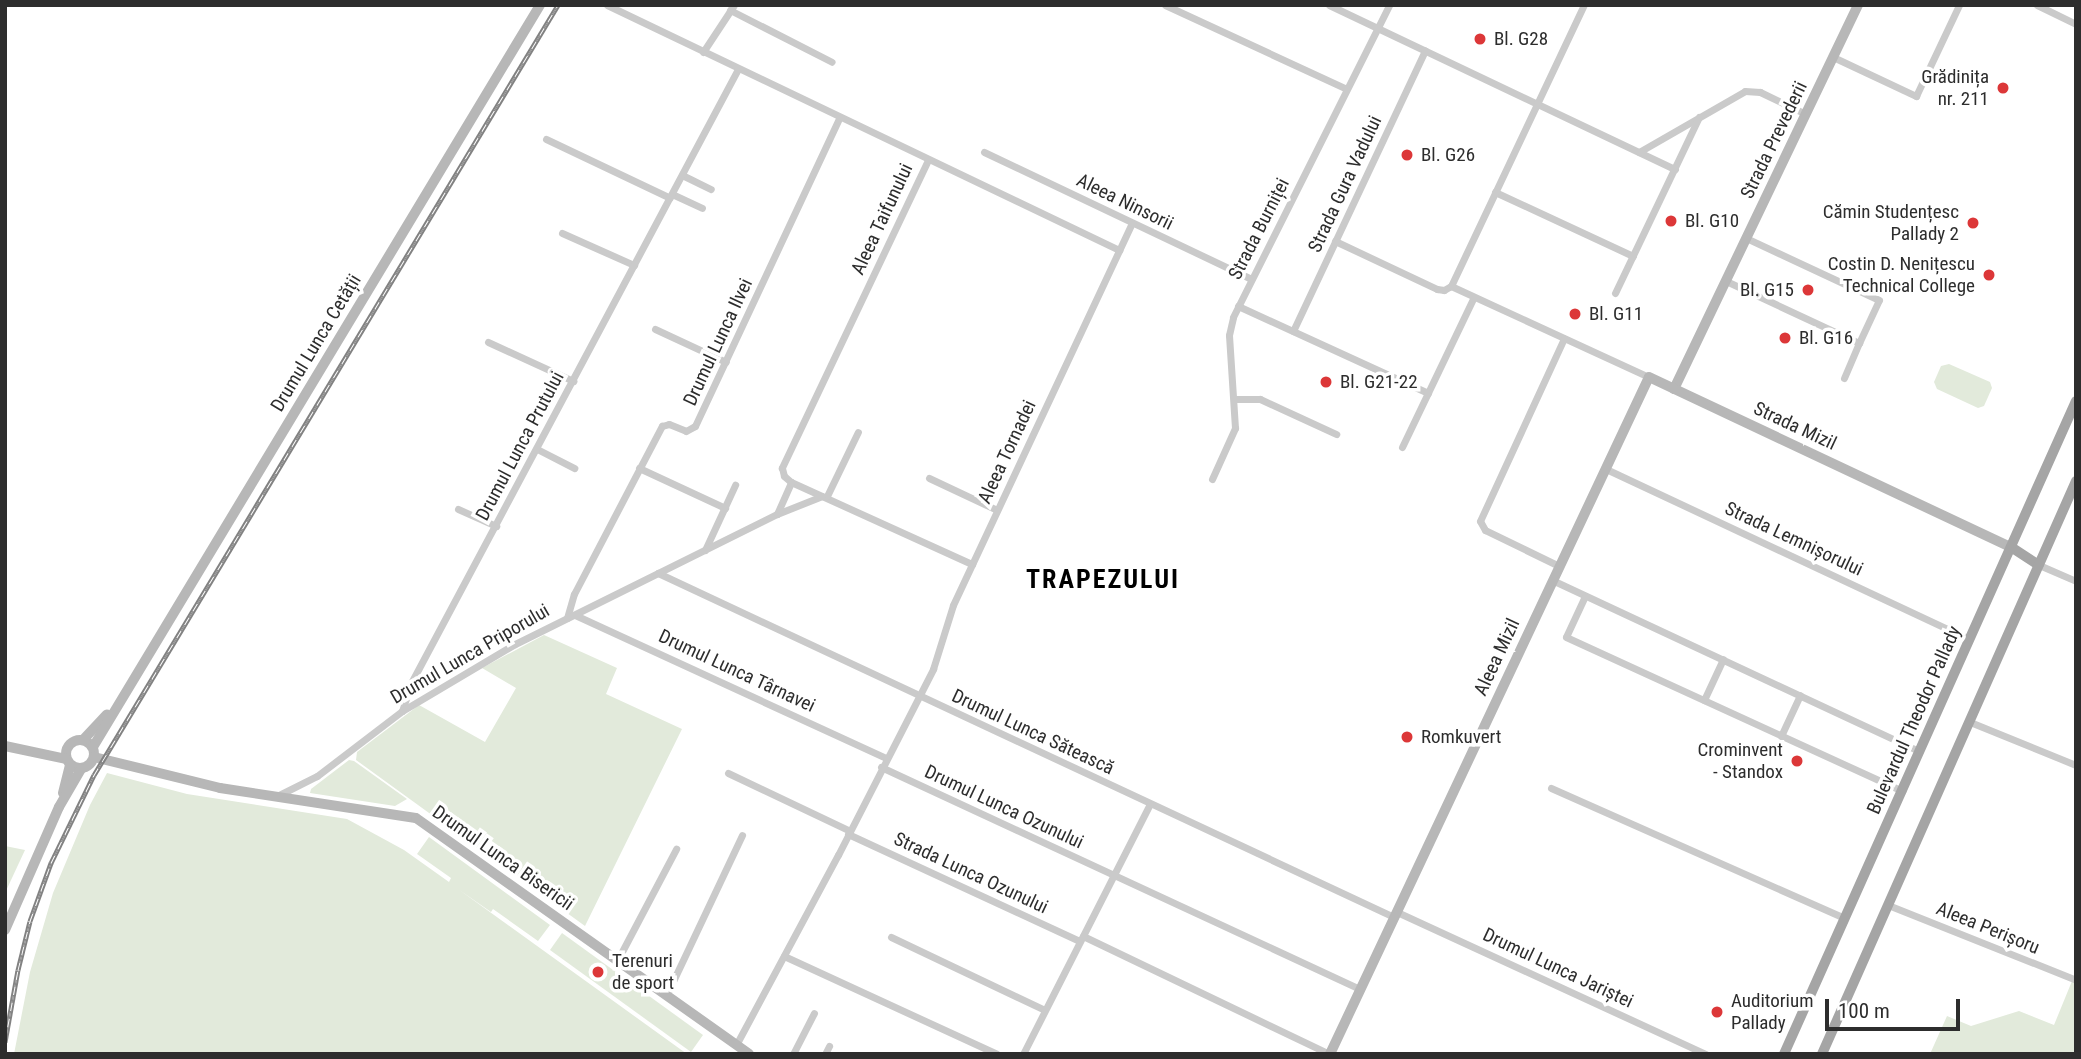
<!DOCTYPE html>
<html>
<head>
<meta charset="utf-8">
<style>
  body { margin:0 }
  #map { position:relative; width:2081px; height:1059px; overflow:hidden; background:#fff; font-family:"Roboto Condensed",sans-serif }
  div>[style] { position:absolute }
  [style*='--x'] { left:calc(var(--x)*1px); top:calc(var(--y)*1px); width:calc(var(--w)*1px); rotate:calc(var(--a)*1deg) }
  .green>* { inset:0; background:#e2eadb }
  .street>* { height:7px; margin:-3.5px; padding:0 3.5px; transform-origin:3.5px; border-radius:3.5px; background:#cacaca }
  .secondary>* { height:10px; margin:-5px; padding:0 5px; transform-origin:5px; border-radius:5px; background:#b7b7b7 }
  .secondary>.ring { margin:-5px; padding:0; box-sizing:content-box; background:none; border:10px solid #b7b7b7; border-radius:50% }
  .primary>* { height:10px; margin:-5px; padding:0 5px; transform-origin:5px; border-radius:5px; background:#a5a5a5 }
  .rail>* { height:5px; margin-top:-2.5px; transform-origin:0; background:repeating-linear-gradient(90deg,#fff 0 8px,#828282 0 16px); box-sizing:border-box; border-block:2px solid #828282 }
  .dots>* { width:19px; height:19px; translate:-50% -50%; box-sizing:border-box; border:4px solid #fff; border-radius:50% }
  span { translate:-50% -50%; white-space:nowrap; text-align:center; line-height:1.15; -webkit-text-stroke:7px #fff; paint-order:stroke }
  .poi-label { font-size:19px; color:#2d2d2d }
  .left { translate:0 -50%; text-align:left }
  .right { translate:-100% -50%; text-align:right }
  .street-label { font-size:19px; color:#2d2d2d }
  .district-label { font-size:26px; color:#000; font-weight:700; letter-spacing:2px }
  .frame { position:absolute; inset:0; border:7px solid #2d2d2d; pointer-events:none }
  .scale { position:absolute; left:1825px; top:999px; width:135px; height:32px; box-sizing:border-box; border:4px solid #2d2d2d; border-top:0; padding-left:9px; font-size:21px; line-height:24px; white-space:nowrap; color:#2d2d2d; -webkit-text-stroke:5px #fff; paint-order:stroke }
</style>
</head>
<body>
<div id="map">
  <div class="green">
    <i style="clip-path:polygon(1949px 364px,1990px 382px,1992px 388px,1984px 406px,1978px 408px,1937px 389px,1934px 382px,1941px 366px)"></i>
    <i style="clip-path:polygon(544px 635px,617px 668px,606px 694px,682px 729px,585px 926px,356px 760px,357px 752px,419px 705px,485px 742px,516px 688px,482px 668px)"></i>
    <i style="clip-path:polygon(349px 760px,354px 761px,407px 799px,395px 806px,310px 793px,311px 789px)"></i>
    <i style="clip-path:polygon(107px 773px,187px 794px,347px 819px,404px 850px,449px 882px,451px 878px,417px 854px,429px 837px,550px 925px,538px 941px,493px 909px,491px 912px,458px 889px,687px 1054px,14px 1054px,30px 972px,53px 893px,90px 805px)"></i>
    <i style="clip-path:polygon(5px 846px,25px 850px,5px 893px)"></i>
    <i style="clip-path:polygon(562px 933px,703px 1035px,691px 1052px,550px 950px)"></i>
    <i style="clip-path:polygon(2072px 981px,2076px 983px,2076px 1054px,1930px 1054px,1947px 1016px,1971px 1026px,2019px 1011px,2054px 1025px)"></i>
  </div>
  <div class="street">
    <i style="--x:607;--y:5;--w:568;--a:25.57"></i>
    <i style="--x:1165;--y:5;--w:200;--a:24.8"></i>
    <i style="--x:1329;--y:5;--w:383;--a:25.4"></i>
    <i style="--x:2037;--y:5;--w:43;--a:26"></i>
    <i style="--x:730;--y:10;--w:114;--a:27"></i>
    <i style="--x:703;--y:52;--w:56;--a:-56.6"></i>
    <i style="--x:1833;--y:57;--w:92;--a:25.2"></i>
    <i style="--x:1916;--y:96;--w:101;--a:-64.7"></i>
    <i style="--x:546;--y:139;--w:137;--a:25.4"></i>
    <i style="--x:984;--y:152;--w:296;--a:25.4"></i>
    <i style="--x:1639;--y:152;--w:122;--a:-29.9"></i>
    <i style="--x:1745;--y:91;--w:15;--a:4"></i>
    <i style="--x:1760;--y:92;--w:51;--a:25.6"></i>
    <i style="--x:928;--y:160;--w:341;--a:115.4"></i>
    <i style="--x:782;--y:468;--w:8;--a:76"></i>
    <i style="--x:784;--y:476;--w:9;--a:41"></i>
    <i style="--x:791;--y:482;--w:199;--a:24.4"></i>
    <i style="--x:682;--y:175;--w:32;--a:26"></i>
    <i style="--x:1495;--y:192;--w:152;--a:24.9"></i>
    <i style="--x:672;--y:194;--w:33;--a:25"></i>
    <i style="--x:562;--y:233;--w:79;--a:24"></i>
    <i style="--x:1335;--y:241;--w:113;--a:25.2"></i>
    <i style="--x:1437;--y:289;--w:7;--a:8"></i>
    <i style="--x:1444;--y:290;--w:8;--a:-30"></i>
    <i style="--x:1726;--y:281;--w:147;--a:25"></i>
    <i style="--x:1859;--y:343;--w:47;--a:-65.1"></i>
    <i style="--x:1879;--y:300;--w:147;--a:-155"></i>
    <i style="--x:1451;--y:286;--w:311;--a:-64.7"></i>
    <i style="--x:1451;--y:286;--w:218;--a:24.7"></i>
    <i style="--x:1615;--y:293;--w:195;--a:-64.5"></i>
    <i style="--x:1238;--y:306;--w:209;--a:24.6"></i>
    <i style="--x:655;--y:329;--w:78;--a:24.9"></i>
    <i style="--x:1293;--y:331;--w:310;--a:-64.8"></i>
    <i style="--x:488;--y:342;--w:94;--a:24.6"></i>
    <i style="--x:1844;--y:378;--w:38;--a:-67"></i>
    <i style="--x:1234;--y:399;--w:26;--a:0"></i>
    <i style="--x:1260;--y:399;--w:84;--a:24.7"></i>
    <i style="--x:1402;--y:447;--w:166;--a:-64.4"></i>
    <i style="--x:537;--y:449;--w:42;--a:27.2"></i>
    <i style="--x:639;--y:468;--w:95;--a:24.9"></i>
    <i style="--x:1606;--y:469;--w:401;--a:25.1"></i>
    <i style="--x:929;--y:478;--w:75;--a:25.2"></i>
    <i style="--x:1212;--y:479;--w:56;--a:-65.7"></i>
    <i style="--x:1235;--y:428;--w:93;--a:-93.7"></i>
    <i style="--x:1229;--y:335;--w:18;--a:-77"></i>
    <i style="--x:1233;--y:317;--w:349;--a:-63.4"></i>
    <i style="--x:827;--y:496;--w:71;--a:-64.2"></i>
    <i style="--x:458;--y:509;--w:42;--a:24.1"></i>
    <i style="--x:777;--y:514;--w:35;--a:-66"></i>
    <i style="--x:705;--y:550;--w:72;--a:-65.2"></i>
    <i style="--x:2039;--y:565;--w:40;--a:23.4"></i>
    <i style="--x:1559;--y:566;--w:82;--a:-154.1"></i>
    <i style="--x:1485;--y:530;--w:10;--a:-119"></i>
    <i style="--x:1480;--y:521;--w:201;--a:-65.3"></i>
    <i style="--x:658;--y:573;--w:812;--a:25.05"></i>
    <i style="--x:1552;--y:580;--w:405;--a:25"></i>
    <i style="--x:1585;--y:596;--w:45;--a:114.9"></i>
    <i style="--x:1566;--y:637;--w:370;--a:24.6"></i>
    <i style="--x:575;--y:615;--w:342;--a:24.7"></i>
    <i style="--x:567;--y:618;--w:25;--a:-74"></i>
    <i style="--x:574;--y:594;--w:190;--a:-62.4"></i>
    <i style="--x:662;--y:426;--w:7;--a:-16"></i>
    <i style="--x:669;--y:424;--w:18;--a:22"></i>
    <i style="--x:686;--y:431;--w:10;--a:-29"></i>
    <i style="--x:695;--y:426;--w:340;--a:-64.9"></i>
    <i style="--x:1704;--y:700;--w:45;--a:-65.1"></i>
    <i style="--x:402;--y:711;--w:29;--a:-72"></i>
    <i style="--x:411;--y:683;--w:696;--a:-61.96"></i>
    <i style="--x:1970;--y:722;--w:114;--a:22.1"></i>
    <i style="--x:1781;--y:736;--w:45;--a:-65.1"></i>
    <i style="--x:881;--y:767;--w:528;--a:24.87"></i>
    <i style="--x:728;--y:773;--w:135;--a:25.4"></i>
    <i style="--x:1551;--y:788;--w:321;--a:23.9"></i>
    <i style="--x:279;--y:795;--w:42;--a:-26.6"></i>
    <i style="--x:317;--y:776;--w:107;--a:-37.4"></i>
    <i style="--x:402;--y:711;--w:131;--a:-30.7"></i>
    <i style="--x:515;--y:644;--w:292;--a:-26.4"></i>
    <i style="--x:777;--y:514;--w:48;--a:-21.8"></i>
    <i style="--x:848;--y:834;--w:255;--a:24.8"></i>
    <i style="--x:1888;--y:905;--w:202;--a:21.7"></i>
    <i style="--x:1397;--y:912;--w:340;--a:24.7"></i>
    <i style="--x:1083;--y:936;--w:273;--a:25.6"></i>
    <i style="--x:891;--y:937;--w:170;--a:25.4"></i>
    <i style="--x:784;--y:956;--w:234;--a:24.7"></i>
    <i style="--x:617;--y:961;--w:127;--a:-62.2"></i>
    <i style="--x:666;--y:996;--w:178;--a:-64.7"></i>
    <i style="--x:736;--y:1045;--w:216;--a:-61.8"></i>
    <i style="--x:838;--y:855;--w:209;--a:-62.9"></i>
    <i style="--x:933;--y:669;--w:67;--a:-72.6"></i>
    <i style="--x:953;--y:605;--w:422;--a:-64.9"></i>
    <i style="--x:793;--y:1054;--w:46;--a:-62.9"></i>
    <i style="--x:825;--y:1054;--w:9;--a:-63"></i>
    <i style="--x:1023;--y:1054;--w:280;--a:-63.1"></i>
  </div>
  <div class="secondary">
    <i style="--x:1674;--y:389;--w:426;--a:-64.4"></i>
    <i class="ring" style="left:66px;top:740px;width:18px;height:18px"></i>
    <i style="--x:83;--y:740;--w:35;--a:-47"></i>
    <i style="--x:5;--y:746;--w:62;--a:12"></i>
    <i style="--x:93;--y:747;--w:866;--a:-58.93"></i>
    <i style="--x:94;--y:757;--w:130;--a:13.8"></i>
    <i style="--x:220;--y:788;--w:198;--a:8.7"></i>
    <i style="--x:416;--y:818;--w:408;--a:35.3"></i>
    <i style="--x:63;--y:793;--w:29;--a:-76"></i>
    <i style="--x:5;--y:930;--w:134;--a:-66.3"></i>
    <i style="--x:59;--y:807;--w:44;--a:-59.9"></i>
    <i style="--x:1330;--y:1054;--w:748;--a:-64.77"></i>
    <i style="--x:1649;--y:377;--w:400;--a:25.2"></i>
  </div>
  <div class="primary">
    <i style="--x:2011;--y:547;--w:33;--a:33"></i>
    <i style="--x:1784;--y:1054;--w:715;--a:-65.91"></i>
    <i style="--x:1822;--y:1054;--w:627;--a:-66.09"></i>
  </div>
  <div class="rail">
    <i style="--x:5;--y:1042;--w:73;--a:-79.8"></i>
    <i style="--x:18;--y:970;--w:50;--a:-76.2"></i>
    <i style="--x:30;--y:921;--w:62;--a:-70.1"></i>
    <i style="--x:51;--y:863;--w:98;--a:-64"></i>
    <i style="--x:94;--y:775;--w:899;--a:-58.93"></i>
  </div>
  <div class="dots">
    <i style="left:1480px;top:39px;background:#dc3738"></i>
    <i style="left:2003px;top:88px;background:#dc3738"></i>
    <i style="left:1407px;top:155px;background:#dc3738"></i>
    <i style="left:1671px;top:221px;background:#dc3738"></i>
    <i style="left:1973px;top:223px;background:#dc3738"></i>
    <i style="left:1989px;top:275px;background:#dc3738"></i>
    <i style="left:1808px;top:290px;background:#dc3738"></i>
    <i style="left:1575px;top:314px;background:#dc3738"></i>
    <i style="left:1785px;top:338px;background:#dc3738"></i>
    <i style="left:1326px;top:382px;background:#dc3738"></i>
    <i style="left:1407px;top:737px;background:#dc3738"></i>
    <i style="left:1797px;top:761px;background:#dc3738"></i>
    <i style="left:598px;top:972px;background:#dc3738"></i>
    <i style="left:1717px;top:1012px;background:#dc3738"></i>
  </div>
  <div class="poi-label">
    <span class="left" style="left:1494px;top:39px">Bl. G28</span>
    <span class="right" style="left:1989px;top:88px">Grădinița<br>nr. 211</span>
    <span class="left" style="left:1421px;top:155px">Bl. G26</span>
    <span class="right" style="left:1959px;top:223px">Cămin Studențesc<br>Pallady 2</span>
    <span class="left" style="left:1685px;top:221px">Bl. G10</span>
    <span class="right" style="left:1975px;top:275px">Costin D. Nenițescu<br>Technical College</span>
    <span class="right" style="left:1794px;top:290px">Bl. G15</span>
    <span class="left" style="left:1589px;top:314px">Bl. G11</span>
    <span class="left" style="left:1799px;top:338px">Bl. G16</span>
    <span class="left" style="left:1340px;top:382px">Bl. G21-22</span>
    <span class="left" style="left:1421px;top:737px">Romkuvert</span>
    <span class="right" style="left:1783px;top:761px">Crominvent<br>- Standox</span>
    <span class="left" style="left:612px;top:972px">Terenuri<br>de sport</span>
    <span class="left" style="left:1731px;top:1012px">Auditorium<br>Pallady</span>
  </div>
  <div class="street-label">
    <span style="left:1774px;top:140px;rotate:-64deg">Strada Prevederii</span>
    <span style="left:1345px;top:184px;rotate:-65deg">Strada Gura Vadului</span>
    <span style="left:1125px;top:202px;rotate:26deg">Aleea Ninsorii</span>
    <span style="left:882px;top:219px;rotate:-65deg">Aleea Taifunului</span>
    <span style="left:1259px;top:229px;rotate:-63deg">Strada Burniței</span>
    <span style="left:718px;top:342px;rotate:-65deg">Drumul Lunca Ilvei</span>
    <span style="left:316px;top:343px;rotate:-59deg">Drumul Lunca Cetății</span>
    <span style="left:1795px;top:426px;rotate:25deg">Strada Mizil</span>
    <span style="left:520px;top:446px;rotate:-62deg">Drumul Lunca Prutului</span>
    <span style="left:1007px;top:452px;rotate:-65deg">Aleea Tornadei</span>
    <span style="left:1794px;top:539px;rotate:25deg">Strada Lemnișorului</span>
    <span style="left:470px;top:654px;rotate:-30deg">Drumul Lunca Priporului</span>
    <span style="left:1497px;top:657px;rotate:-65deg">Aleea Mizil</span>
    <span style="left:737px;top:671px;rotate:25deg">Drumul Lunca Târnavei</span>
    <span style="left:1914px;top:720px;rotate:-66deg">Bulevardul Theodor Pallady</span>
    <span style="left:1033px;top:732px;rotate:25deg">Drumul Lunca Sătească</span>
    <span style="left:1004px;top:807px;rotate:25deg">Drumul Lunca Ozunului</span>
    <span style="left:503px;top:858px;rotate:35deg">Drumul Lunca Bisericii</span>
    <span style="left:971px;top:873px;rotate:25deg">Strada Lunca Ozunului</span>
    <span style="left:1988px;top:928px;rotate:22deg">Aleea Perișoru</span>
    <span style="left:1558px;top:968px;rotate:25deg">Drumul Lunca Jariștei</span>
  </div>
  <div class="district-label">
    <span style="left:1103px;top:580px">TRAPEZULUI</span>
  </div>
  <div class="frame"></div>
  <div class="scale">100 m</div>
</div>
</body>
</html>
